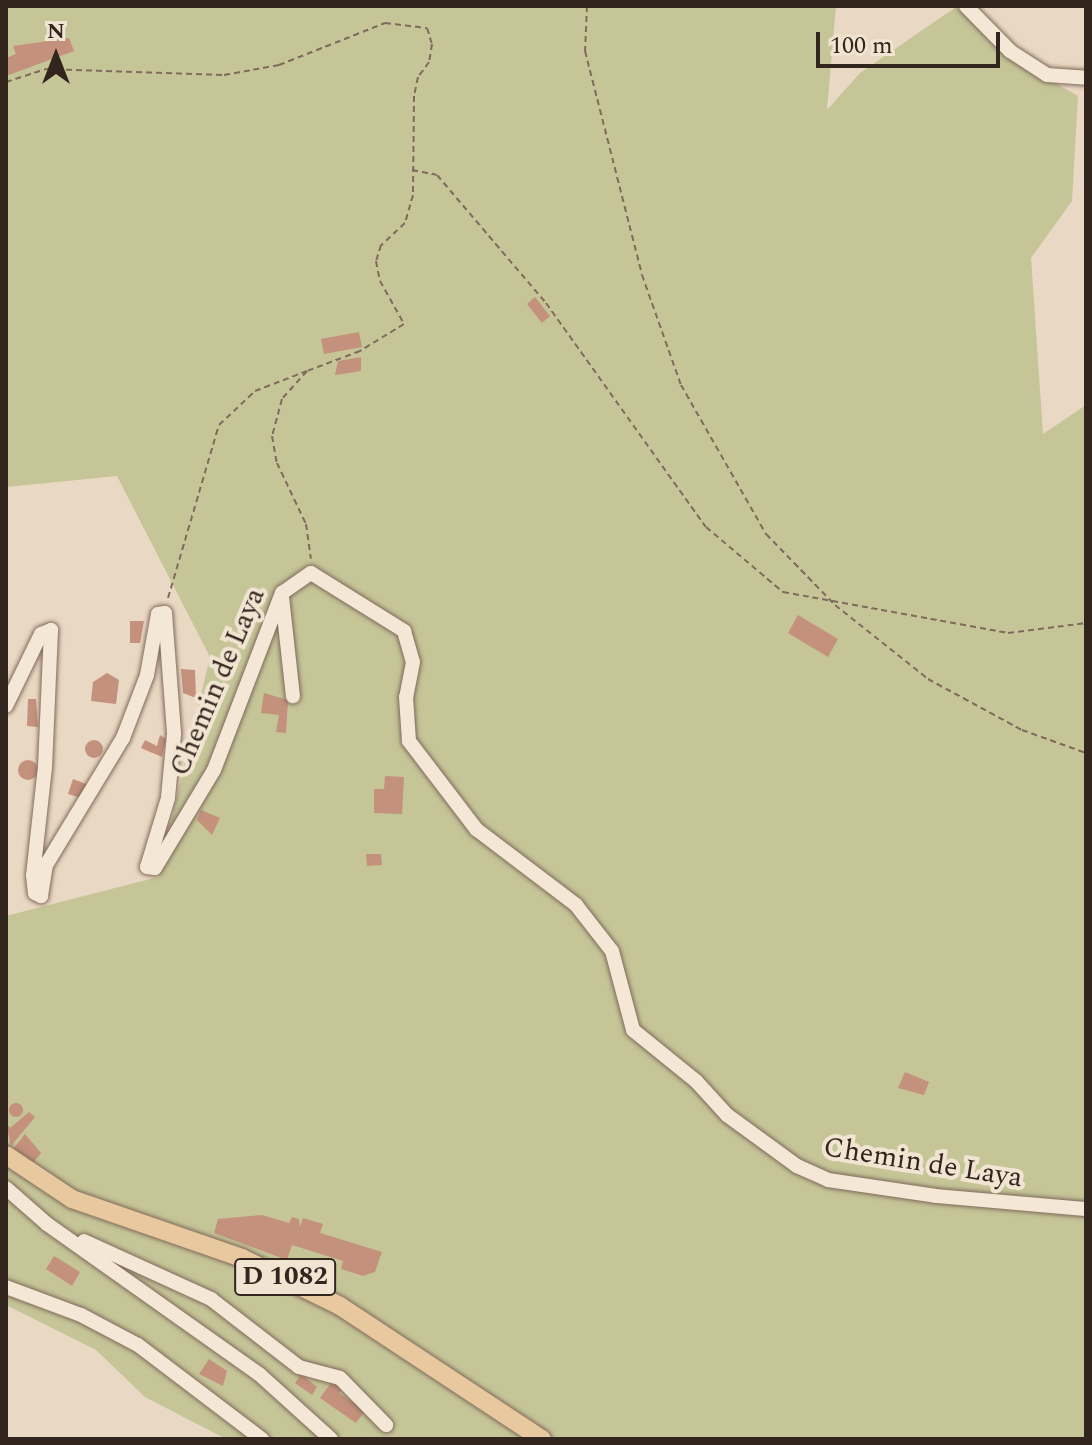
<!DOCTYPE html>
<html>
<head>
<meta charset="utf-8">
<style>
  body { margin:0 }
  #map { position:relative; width:1092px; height:1445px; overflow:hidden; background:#e9d8c3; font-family:Spectral,serif }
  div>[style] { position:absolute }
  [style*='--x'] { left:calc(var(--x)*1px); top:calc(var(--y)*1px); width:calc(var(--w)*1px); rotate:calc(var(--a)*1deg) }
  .green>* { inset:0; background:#c5c598 }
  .building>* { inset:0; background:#c3917c }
  .round { border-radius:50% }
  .path>* { height:2px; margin-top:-1px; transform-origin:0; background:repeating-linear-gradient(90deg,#816a5b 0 6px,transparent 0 10px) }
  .roads { filter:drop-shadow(0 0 2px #816a5b) drop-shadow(0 0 2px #816a5b) }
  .minor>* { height:14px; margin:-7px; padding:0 7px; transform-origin:7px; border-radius:7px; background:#f4e7d5 }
  .major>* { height:18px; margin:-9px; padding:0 9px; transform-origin:9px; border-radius:9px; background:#e8c89e }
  span { translate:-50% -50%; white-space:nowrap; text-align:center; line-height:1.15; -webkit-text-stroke:8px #f1e4d1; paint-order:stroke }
  .shield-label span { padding:2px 6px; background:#f1e4d1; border:2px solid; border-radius:6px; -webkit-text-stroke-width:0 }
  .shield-label { font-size:26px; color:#32251e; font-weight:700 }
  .street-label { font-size:28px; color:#32251e }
  .frame { position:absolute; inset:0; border:8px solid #32251e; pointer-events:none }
  .north { position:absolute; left:16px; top:16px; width:80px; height:80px; -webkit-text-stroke:6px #f1e4d1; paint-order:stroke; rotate:0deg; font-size:22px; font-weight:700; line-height:32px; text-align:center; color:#32251e }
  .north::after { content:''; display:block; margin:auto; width:28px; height:36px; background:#32251e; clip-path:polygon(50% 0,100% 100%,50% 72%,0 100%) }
  .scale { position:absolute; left:816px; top:32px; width:184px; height:36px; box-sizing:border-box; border:4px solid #32251e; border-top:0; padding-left:10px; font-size:24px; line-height:28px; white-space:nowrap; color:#32251e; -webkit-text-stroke:6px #f1e4d1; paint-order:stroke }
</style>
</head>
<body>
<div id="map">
  <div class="green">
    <i style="clip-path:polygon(6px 6px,836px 6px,827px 110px,860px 73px,956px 7px,1012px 58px,1078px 96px,1072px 201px,1031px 258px,1043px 434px,1086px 405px,1086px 1439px,226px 1439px,145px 1397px,96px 1350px,6px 1305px,6px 916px,158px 877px,210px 657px,117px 476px,6px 487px)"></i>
  </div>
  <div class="building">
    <i style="clip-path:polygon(69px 38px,74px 51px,6px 76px,6px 58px,16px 54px,13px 46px)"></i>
    <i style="clip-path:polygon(535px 297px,550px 316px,542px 323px,527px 304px)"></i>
    <i style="clip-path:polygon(359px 332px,362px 347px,324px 354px,321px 339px)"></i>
    <i style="clip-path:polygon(361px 357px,361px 371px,335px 375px,338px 361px)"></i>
    <i style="clip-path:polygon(798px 615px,838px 639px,828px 657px,788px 633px)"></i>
    <i style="clip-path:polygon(130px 621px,144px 621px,140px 643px,130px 643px)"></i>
    <i style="clip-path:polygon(181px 669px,195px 670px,196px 698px,183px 693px)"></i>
    <i style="clip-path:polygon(107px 673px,119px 680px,116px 704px,91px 701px,93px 682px)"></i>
    <i style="clip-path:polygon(264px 693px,288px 700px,286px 733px,276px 732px,279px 715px,261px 713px)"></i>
    <i style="clip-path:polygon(28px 699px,36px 699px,38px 727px,27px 726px)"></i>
    <i style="clip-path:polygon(160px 735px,166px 739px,162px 757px,141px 748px,145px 740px,157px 746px)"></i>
    <i class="round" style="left:85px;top:740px;width:18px;height:18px"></i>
    <i class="round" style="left:18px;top:760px;width:20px;height:20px"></i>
    <i style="clip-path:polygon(385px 776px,404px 777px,402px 814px,374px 813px,374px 789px,384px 789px)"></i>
    <i style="clip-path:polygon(73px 779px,89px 785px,81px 798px,68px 794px)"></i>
    <i style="clip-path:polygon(201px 810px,220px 818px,212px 835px,197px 820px)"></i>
    <i style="clip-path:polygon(366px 854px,381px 854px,382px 865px,367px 866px)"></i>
    <i style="clip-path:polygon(905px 1072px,929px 1082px,924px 1095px,898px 1088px)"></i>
    <i class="round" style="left:9px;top:1103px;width:14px;height:14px"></i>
    <i style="clip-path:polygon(29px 1112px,35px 1117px,11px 1146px,6px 1123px,10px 1128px)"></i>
    <i style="clip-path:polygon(25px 1134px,41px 1153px,33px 1163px,14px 1148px)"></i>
    <i style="clip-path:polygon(262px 1215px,289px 1223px,292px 1217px,299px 1219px,300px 1227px,303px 1218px,323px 1224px,320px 1233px,382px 1252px,375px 1272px,363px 1276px,341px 1269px,343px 1261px,292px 1245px,287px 1260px,214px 1233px,218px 1219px)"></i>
    <i style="clip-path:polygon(54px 1256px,80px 1272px,72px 1286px,46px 1269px)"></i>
    <i style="clip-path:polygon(209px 1359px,227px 1371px,223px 1386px,199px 1374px)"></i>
    <i style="clip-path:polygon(301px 1374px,317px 1387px,312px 1395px,295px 1383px)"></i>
    <i style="clip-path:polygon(333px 1380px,343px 1387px,339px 1393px,365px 1411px,356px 1423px,320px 1398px)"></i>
  </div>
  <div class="path">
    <i style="--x:587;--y:6;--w:45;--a:92.5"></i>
    <i style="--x:585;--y:51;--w:231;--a:75.7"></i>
    <i style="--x:642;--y:275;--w:117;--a:70.5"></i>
    <i style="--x:681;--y:385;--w:172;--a:60.3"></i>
    <i style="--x:766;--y:534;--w:99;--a:45.8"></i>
    <i style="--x:835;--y:605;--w:119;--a:38.5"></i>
    <i style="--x:928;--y:679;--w:107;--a:28.5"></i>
    <i style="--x:1022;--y:730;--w:68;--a:19.8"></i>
    <i style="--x:6;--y:82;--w:42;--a:-18"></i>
    <i style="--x:46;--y:69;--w:178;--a:1.9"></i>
    <i style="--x:224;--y:75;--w:56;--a:-10.3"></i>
    <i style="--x:279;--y:65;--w:114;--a:-21.6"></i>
    <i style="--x:385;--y:23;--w:42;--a:6.8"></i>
    <i style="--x:427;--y:28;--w:17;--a:73"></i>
    <i style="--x:432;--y:44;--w:18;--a:99"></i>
    <i style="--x:429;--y:62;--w:19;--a:126"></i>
    <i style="--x:418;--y:77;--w:19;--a:102"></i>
    <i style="--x:414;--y:96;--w:99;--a:90.6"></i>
    <i style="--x:413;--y:195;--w:29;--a:106"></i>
    <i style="--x:405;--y:223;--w:33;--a:137"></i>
    <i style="--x:381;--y:245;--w:17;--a:107"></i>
    <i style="--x:376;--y:261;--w:20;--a:79"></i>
    <i style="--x:380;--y:281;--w:49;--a:60.8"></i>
    <i style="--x:404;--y:324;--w:52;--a:148.5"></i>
    <i style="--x:360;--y:351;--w:57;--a:159.3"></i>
    <i style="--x:412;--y:170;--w:25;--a:11"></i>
    <i style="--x:437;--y:175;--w:168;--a:49.6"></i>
    <i style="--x:546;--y:303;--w:275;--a:54.5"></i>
    <i style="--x:706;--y:527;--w:101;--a:40.2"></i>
    <i style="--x:783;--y:592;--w:229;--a:10.3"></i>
    <i style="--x:1008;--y:633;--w:79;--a:-7.3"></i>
    <i style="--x:168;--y:598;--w:180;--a:-73.6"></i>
    <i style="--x:219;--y:425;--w:50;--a:-43.4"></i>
    <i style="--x:255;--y:391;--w:56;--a:-21"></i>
    <i style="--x:307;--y:371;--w:38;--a:132"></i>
    <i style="--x:282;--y:399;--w:38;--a:105"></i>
    <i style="--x:272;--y:436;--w:27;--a:80"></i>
    <i style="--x:277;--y:463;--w:68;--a:64.6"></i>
    <i style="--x:306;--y:524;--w:35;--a:82"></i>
  </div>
  <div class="roads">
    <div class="minor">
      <i style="--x:966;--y:6;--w:63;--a:45.6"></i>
      <i style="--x:1010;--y:51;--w:44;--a:33"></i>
      <i style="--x:1047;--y:75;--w:39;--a:4"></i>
      <i style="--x:282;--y:597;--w:100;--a:83.7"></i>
      <i style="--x:6;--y:706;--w:80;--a:-64.1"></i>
      <i style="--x:41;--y:634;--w:11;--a:-22"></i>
      <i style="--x:51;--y:630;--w:137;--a:92.5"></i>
      <i style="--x:45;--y:767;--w:109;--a:96.3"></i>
      <i style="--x:33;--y:875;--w:18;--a:84"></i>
      <i style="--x:35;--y:893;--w:7;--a:27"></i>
      <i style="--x:41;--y:896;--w:31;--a:-81"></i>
      <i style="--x:46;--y:865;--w:149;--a:-58.8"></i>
      <i style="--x:123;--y:738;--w:67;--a:-69.1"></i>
      <i style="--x:147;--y:675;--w:62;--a:-79.8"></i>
      <i style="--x:158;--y:614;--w:7;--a:-8"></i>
      <i style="--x:165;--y:613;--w:121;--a:85.7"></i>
      <i style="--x:174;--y:734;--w:64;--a:95.4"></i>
      <i style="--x:168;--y:798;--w:72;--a:106.9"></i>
      <i style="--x:147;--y:867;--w:8;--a:7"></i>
      <i style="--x:155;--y:868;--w:114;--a:-59"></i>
      <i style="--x:214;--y:770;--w:190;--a:-69"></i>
      <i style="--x:282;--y:593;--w:35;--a:-35"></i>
      <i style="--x:311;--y:573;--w:110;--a:31.9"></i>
      <i style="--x:404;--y:631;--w:32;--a:74"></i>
      <i style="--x:413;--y:662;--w:36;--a:101"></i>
      <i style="--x:406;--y:697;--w:44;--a:86.1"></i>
      <i style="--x:409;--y:741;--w:111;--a:52.7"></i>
      <i style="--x:476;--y:829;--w:126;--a:37.2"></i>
      <i style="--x:576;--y:905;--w:58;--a:52"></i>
      <i style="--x:612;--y:951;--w:82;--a:75.1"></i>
      <i style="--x:633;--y:1030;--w:81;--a:39"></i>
      <i style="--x:696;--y:1081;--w:46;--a:47.6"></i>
      <i style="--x:727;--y:1115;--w:87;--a:36.1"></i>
      <i style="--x:797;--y:1166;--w:34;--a:24"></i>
      <i style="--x:828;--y:1180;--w:109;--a:8.4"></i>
      <i style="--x:936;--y:1196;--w:151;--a:5"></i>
      <i style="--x:6;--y:1188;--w:55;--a:41.3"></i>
      <i style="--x:47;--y:1224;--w:260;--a:35.3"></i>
      <i style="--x:259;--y:1374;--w:97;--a:42.1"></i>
      <i style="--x:84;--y:1241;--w:140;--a:24.5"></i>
      <i style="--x:211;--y:1299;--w:111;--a:37.7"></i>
      <i style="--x:299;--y:1367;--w:42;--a:15"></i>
      <i style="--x:340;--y:1378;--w:66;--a:45.6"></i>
      <i style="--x:6;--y:1287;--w:80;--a:20.5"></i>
      <i style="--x:81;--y:1315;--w:64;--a:27.8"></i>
      <i style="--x:138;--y:1345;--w:156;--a:37.2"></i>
    </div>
    <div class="major">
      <i style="--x:6;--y:1155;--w:79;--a:33.7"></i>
      <i style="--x:72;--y:1199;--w:180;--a:19.1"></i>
      <i style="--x:242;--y:1258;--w:109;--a:26.1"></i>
      <i style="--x:340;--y:1306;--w:242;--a:33.4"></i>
    </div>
  </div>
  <div class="shield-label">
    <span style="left:285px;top:1277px">D 1082</span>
  </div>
  <div class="street-label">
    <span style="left:218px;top:682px;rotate:-67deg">Chemin de Laya</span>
    <span style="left:923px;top:1163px;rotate:9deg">Chemin de Laya</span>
  </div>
  <div class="frame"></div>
  <div class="north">N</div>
  <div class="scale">100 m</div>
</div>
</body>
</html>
